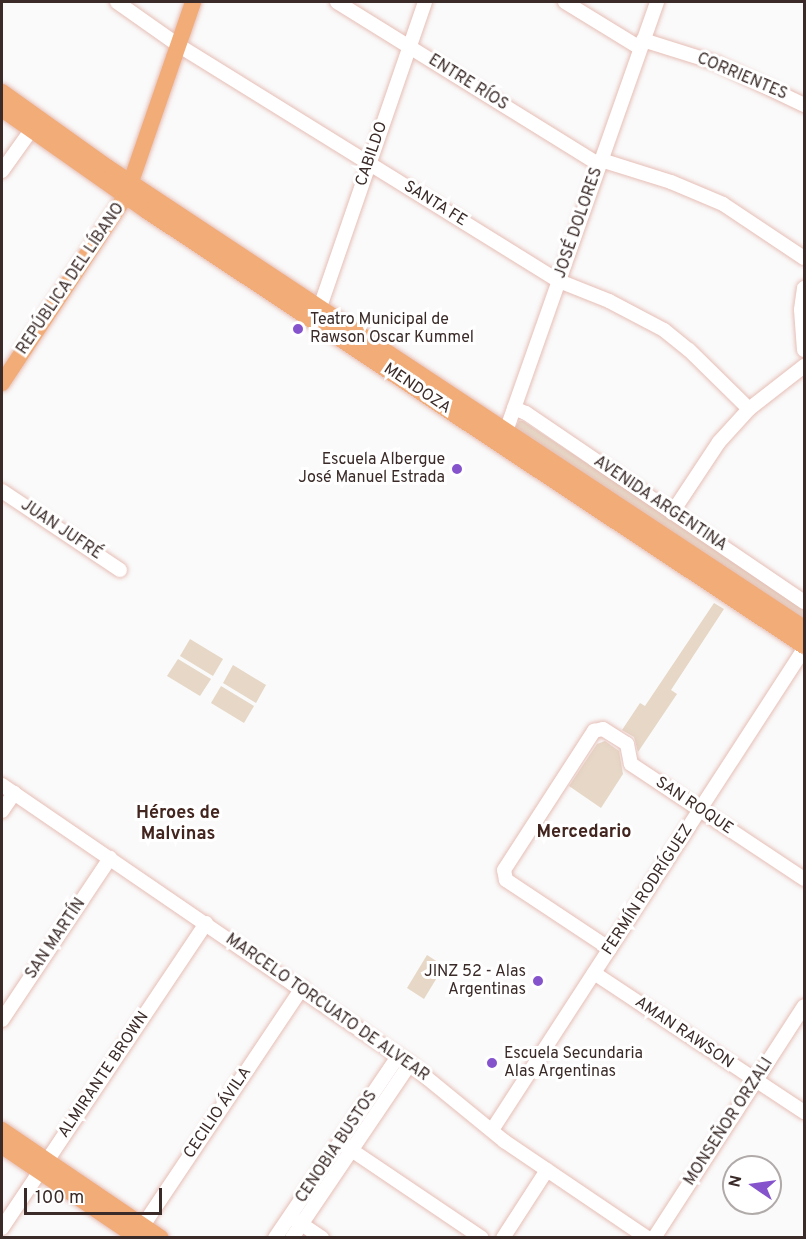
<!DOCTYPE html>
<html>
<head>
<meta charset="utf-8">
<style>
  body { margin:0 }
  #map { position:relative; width:806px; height:1239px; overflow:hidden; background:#fafafa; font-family:Overpass,sans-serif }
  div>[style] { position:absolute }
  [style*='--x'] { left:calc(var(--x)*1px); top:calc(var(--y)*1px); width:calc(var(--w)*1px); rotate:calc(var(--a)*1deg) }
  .green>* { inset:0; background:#e6d7c6 }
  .roads { filter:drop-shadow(0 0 2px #e6beb6) drop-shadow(0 0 2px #e6beb6) }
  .minor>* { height:14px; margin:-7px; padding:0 7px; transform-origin:7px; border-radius:7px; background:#fff }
  .major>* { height:16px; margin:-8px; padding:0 8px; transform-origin:8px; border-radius:8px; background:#f1ac78 }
  .dots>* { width:16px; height:16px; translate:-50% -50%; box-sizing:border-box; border:3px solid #fff; border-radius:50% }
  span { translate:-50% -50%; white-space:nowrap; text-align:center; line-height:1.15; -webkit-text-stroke:6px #fff; paint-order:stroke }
  .street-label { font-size:16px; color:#3a2b28 }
  .poi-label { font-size:16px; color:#3a2b28 }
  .left { translate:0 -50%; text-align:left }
  .right { translate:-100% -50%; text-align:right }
  .neighbourhood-label { font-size:18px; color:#43251f; font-weight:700 }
  .frame { position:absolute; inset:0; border:3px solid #3a2b28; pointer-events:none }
  .north { position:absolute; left:722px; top:1155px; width:60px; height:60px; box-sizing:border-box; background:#fff; border:2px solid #b0aaa9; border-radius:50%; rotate:283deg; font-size:16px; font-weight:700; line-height:24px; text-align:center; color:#3a2b28 }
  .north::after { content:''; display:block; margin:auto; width:21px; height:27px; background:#8554cc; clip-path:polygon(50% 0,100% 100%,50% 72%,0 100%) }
  .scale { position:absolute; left:24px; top:1188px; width:138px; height:27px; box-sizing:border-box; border:3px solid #3a2b28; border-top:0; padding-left:8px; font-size:18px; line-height:21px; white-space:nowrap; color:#3a2b28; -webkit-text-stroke:4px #fff; paint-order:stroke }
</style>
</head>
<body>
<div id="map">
  <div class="green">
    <i style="clip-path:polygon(519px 421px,523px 421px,804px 607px,804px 619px,515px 428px)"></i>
    <i style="clip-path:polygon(714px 603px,724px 609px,671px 690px,677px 694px,638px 752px,634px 737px,622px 730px,640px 703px,645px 706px)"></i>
    <i style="clip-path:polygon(190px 639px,223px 659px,213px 676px,180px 656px)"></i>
    <i style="clip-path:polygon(178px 659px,211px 679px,200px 696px,167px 676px)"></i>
    <i style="clip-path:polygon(233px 665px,266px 685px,256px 703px,223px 683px)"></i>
    <i style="clip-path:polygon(221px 686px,254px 706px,244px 723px,211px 703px)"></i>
    <i style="clip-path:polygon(605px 741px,619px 751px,623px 774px,601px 808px,569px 786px,597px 744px)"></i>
    <i style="clip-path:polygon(427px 955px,444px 966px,424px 999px,407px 988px)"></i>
  </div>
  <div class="roads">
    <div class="minor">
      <i style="--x:117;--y:2;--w:75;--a:35.2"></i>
      <i style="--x:178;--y:45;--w:448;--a:31.8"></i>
      <i style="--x:559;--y:281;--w:54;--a:21.8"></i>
      <i style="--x:609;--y:301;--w:62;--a:27.8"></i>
      <i style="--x:664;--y:330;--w:32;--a:39"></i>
      <i style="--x:689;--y:350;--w:84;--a:44.5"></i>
      <i style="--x:337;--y:2;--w:309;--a:31.8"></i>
      <i style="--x:565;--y:2;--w:88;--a:31.5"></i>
      <i style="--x:643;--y:40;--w:77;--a:17.5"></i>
      <i style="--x:716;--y:63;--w:98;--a:25.5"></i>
      <i style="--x:601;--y:160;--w:73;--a:17.4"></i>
      <i style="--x:671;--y:182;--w:56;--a:22.9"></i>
      <i style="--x:723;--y:204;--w:97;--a:33.7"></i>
      <i style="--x:2;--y:171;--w:60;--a:-54.5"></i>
      <i style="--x:804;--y:288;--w:22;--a:98"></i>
      <i style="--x:801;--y:310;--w:40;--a:85.7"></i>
      <i style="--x:320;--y:318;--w:11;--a:-90"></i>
      <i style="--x:320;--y:307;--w:323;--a:-71"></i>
      <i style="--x:514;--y:408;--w:13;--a:23"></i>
      <i style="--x:526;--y:413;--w:336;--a:34.2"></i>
      <i style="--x:501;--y:439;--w:9;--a:-58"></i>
      <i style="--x:506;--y:431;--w:455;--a:-70.6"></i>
      <i style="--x:2;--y:491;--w:142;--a:33.8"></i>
      <i style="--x:672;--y:513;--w:85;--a:-56.5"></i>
      <i style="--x:719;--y:442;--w:45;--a:-47.7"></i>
      <i style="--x:749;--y:409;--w:70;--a:-38"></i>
      <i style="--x:2;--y:785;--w:494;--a:34.4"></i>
      <i style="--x:410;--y:1064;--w:122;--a:39.3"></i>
      <i style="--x:504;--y:1141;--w:173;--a:34.1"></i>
      <i style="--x:2;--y:811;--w:22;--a:-56"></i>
      <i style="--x:610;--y:949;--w:125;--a:-146.4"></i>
      <i style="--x:506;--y:880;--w:10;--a:-101"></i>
      <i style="--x:504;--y:870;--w:166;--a:-57.1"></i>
      <i style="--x:594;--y:731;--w:9;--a:-13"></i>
      <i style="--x:603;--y:729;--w:28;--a:32"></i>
      <i style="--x:627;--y:744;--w:20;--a:79"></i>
      <i style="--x:631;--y:764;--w:208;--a:33.6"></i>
      <i style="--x:594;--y:973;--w:252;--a:33.5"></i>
      <i style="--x:2;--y:1020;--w:195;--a:-56.3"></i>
      <i style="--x:492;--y:1130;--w:573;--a:-57.03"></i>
      <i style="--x:344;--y:1145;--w:166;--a:34"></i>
      <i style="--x:294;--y:1219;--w:34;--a:34"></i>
      <i style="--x:2;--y:1228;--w:367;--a:-56.2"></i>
      <i style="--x:138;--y:1233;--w:295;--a:-56.2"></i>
      <i style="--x:275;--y:1238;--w:220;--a:-55.9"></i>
      <i style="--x:292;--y:1238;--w:210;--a:-55.9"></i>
      <i style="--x:503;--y:1238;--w:81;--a:-57.1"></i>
      <i style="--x:654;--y:1238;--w:276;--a:-57.1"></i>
    </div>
    <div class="major">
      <i style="--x:2;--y:92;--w:129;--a:35.5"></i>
      <i style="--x:107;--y:167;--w:836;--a:33.48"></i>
      <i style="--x:2;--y:109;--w:177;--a:35.1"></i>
      <i style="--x:147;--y:211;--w:788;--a:33.51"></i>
      <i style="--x:2;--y:383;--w:224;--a:-56.5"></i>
      <i style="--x:126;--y:196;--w:205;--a:-70.9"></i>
      <i style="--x:2;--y:1130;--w:192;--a:34.2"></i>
      <i style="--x:2;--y:1146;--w:164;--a:34.1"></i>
    </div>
  </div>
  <div class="dots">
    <i style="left:298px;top:329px;background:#8554cc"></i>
    <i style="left:457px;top:469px;background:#8554cc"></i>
    <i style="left:538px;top:981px;background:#8554cc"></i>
    <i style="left:492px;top:1063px;background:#8554cc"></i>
  </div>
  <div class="street-label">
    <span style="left:742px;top:77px;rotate:23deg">CORRIENTES</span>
    <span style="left:468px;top:83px;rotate:32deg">ENTRE RÍOS</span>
    <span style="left:372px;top:154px;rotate:-71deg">CABILDO</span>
    <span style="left:435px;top:204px;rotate:32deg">SANTA FE</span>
    <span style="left:579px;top:223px;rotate:-71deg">JOSÉ DOLORES</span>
    <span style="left:71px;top:279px;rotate:-56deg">REPÚBLICA DEL LÍBANO</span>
    <span style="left:417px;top:389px;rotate:34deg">MENDOZA</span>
    <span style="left:660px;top:504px;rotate:34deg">AVENIDA ARGENTINA</span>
    <span style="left:61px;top:530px;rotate:34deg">JUAN JUFRÉ</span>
    <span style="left:694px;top:806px;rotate:34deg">SAN ROQUE</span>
    <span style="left:648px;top:890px;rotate:-57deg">FERMÍN RODRÍGUEZ</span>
    <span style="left:56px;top:939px;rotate:-56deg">SAN MARTÍN</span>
    <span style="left:327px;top:1008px;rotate:35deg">MARCELO TORCUATO DE ALVEAR</span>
    <span style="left:684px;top:1033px;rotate:34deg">AMAN RAWSON</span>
    <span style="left:104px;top:1075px;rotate:-56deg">ALMIRANTE BROWN</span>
    <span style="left:218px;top:1113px;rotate:-56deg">CECILIO ÁVILA</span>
    <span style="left:729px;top:1122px;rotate:-57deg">MONSEÑOR ORZALI</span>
    <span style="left:337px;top:1147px;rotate:-56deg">CENOBIA BUSTOS</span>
  </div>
  <div class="poi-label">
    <span class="left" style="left:310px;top:329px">Teatro Municipal de<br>Rawson Oscar Kummel</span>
    <span class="right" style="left:445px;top:469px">Escuela Albergue<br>José Manuel Estrada</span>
    <span class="right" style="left:526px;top:981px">JINZ 52 - Alas<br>Argentinas</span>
    <span class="left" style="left:504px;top:1063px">Escuela Secundaria<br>Alas Argentinas</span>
  </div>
  <div class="neighbourhood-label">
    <span style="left:178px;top:825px">Héroes de<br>Malvinas</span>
    <span style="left:584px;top:833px">Mercedario</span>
  </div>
  <div class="frame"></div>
  <div class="north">N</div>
  <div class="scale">100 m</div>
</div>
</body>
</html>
